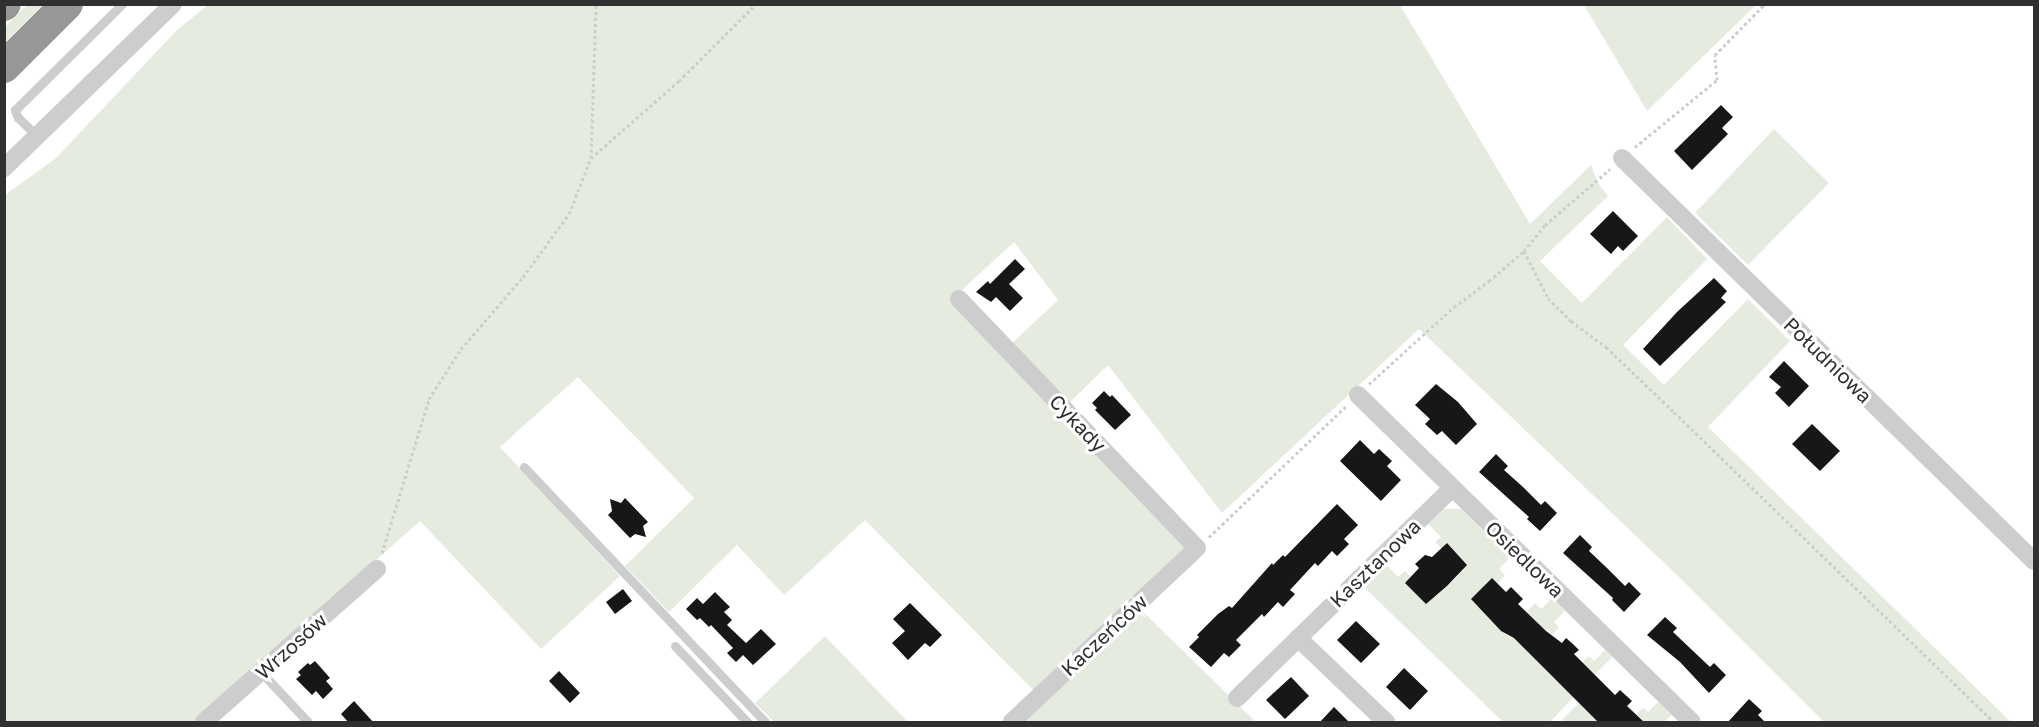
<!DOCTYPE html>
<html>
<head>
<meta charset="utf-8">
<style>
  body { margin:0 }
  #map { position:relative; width:2039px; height:727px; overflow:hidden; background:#fff; font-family:"Golos Text",sans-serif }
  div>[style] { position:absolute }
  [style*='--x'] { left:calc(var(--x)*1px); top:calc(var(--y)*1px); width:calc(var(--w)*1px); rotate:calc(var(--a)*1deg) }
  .green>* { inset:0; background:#e5ecdf }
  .building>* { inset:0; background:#171717 }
  .path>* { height:3px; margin-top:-1.5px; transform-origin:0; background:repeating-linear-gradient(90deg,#cdcdcd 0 3px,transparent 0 6px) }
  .service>* { height:9px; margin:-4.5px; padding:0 4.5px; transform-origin:4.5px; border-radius:4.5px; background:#cdcdcd }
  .minor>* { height:18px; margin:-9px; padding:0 9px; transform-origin:9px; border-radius:9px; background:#cdcdcd }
  .motorway>* { height:32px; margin:-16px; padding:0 16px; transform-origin:16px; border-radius:16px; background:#979797 }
  span { translate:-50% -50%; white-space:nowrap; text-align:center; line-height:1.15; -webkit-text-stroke:6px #fff; paint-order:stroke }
  .street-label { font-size:20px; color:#303030 }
  .frame { position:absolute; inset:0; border:6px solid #303030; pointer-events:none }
</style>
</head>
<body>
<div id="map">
  <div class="green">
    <i style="clip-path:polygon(209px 4px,1400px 5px,1530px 224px,1591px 165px,1598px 183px,1608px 196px,1540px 261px,1582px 303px,1667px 217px,1707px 259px,1623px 345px,1664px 385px,1748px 299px,1790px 341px,1708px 427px,2011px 722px,1824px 722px,1680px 578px,1419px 329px,1222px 513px,1108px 365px,1068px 404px,1010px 345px,1058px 300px,1014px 242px,950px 301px,1188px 544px,1035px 692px,865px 520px,784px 595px,737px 545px,669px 612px,625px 566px,694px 498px,578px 377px,500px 447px,620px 576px,541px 649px,420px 521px,194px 722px,5px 722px,5px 195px,56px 158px,177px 30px)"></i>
    <i style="clip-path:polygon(27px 5px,42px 5px,5px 42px,5px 27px)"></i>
    <i style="clip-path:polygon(1584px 5px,1756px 5px,1647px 111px)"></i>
    <i style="clip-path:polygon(1774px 129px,1829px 183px,1748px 265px,1695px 213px)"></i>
    <i style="clip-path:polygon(1444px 509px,1461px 509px,1510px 557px,1499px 569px,1505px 575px,1497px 584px,1491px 578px,1472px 599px,1501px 631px,1512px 639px,1532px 618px,1527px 612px,1535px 603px,1541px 609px,1552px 598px,1565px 611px,1554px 622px,1559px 627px,1553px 634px,1547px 629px,1527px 650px,1556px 681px,1588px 669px,1582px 662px,1589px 656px,1594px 661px,1605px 650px,1612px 657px,1550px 722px,1503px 722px,1365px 588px,1386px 564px,1398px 577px,1405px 571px,1411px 577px,1405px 583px,1436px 596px,1458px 576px,1447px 543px,1441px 548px,1435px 542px,1441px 537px,1428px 524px)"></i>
    <i style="clip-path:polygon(1140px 609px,1256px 722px,1016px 722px)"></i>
    <i style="clip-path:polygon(825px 636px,870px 683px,908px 722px,774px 722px,755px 703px)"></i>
    <i style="clip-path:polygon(1580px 702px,1599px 722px,1560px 722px)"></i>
    <i style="clip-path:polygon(1658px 702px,1672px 715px,1664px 722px,1640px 722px,1642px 720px,1636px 714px,1643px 708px,1648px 712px)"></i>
  </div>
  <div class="building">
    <i style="clip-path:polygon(1721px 105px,1733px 117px,1722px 128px,1728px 134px,1692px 170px,1674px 151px)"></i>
    <i style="clip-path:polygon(1613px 211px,1638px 236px,1623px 251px,1618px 246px,1611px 254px,1590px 234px)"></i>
    <i style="clip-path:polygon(1015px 259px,1025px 269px,1009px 284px,1023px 298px,1010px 311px,996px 297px,991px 302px,976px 292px,988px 281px,990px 284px)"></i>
    <i style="clip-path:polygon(1714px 278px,1727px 291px,1721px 298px,1726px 302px,1660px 366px,1643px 349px,1677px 312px)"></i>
    <i style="clip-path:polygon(1784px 361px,1809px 386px,1789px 407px,1775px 393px,1781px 387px,1769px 377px)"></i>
    <i style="clip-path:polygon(1436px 384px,1458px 402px,1477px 424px,1456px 445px,1442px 431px,1437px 435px,1425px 424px,1430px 419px,1415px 405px)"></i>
    <i style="clip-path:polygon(1104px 391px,1110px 397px,1112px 395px,1131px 415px,1115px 430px,1095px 410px,1097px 408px,1092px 403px)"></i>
    <i style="clip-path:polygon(1812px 424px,1840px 451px,1820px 471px,1792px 444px)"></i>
    <i style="clip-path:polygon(1360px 440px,1374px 454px,1379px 449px,1392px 461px,1387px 466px,1401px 480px,1381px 501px,1340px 461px)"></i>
    <i style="clip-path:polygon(1496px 454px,1508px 466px,1504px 470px,1523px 487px,1541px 505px,1545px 501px,1557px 513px,1540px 531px,1527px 519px,1529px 517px,1479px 472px)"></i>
    <i style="clip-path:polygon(625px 498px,648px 522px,643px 526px,646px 537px,635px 534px,630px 538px,608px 515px,612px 511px,610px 499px,621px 503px)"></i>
    <i style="clip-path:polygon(1337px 504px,1358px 525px,1344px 539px,1349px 544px,1337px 556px,1332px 551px,1318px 566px,1315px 563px,1290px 590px,1295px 594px,1283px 607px,1278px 602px,1264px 617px,1262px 614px,1236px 640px,1241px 645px,1229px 657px,1224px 653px,1211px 667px,1189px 647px,1199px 637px,1197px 635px,1218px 614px,1229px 606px,1232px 608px,1272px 563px,1273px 565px,1283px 555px,1285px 557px)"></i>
    <i style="clip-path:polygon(1580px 535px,1592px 547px,1589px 551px,1607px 568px,1625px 586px,1629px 582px,1641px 594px,1624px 612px,1612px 600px,1613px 598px,1563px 553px)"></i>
    <i style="clip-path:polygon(1447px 543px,1467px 565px,1447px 586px,1426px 604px,1405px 583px,1419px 568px,1415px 564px,1425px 555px,1432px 557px)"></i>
    <i style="clip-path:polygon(1492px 578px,1506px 592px,1511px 587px,1523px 599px,1518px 604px,1546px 631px,1562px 643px,1566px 638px,1573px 644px,1579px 650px,1574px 654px,1615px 695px,1620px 690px,1632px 701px,1627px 706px,1645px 723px,1599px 723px,1514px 638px,1501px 631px,1471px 599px)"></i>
    <i style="clip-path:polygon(623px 589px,632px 601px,615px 614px,606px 602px)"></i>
    <i style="clip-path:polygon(715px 592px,730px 607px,724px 612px,732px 620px,727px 625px,746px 643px,761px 629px,776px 644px,753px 665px,743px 655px,736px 662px,727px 653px,733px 648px,711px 625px,709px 627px,700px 618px,697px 620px,686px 609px,697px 598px,703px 604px)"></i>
    <i style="clip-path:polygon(910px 603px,942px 635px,930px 647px,925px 643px,908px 660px,892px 643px,905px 631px,893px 619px)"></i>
    <i style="clip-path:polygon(1665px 617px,1677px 628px,1673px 632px,1710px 667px,1714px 663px,1726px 675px,1709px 693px,1680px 662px,1647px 635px)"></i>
    <i style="clip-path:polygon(1356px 621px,1380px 644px,1361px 663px,1337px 640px)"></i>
    <i style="clip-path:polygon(315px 661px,330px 678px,326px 681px,333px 689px,323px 699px,316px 691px,312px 695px,296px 679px,301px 675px,298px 672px,308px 663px,310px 665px)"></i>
    <i style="clip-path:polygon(1404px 668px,1428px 691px,1410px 710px,1386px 687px)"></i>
    <i style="clip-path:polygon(559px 671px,580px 693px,570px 703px,549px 681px)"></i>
    <i style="clip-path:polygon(1291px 677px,1309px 696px,1285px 719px,1266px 700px)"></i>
    <i style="clip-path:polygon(1749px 699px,1762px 711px,1758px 715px,1766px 723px,1727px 723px)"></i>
    <i style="clip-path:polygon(354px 701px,374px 723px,349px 723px,341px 714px)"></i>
    <i style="clip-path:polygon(1334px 707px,1350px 723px,1319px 723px)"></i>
  </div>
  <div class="path">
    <i style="--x:679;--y:4;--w:21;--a:0"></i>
    <i style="--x:1635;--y:147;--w:106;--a:-39.3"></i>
    <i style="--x:1717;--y:80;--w:25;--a:-95"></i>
    <i style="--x:1715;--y:55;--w:71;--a:-45.6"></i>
    <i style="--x:591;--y:158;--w:117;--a:-41.2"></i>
    <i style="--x:679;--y:81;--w:109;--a:-45"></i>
    <i style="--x:1524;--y:251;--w:53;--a:62.9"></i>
    <i style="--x:1548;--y:298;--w:33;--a:45"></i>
    <i style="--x:1571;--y:321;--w:44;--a:36.6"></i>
    <i style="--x:1606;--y:347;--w:94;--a:43.7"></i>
    <i style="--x:1674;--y:412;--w:446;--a:44.1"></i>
    <i style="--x:1369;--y:384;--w:115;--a:-42.2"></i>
    <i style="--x:1454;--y:307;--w:44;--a:-36.6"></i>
    <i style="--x:1489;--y:281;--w:46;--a:-40.6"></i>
    <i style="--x:1524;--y:251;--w:33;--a:-51"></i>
    <i style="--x:1545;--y:225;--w:86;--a:-40.7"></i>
    <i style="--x:1209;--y:537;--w:191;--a:-43.7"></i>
    <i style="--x:382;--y:553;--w:161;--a:-73"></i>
    <i style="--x:429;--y:399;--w:59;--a:-57.4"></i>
    <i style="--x:461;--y:349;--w:95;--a:-49.3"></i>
    <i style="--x:523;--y:277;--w:78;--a:-53.9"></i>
    <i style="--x:569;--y:214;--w:60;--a:-68.6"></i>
    <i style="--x:591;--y:158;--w:154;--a:-88.1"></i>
  </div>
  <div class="service">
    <i style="--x:38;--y:137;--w:28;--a:-136"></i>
    <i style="--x:18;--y:118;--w:9;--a:-111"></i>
    <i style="--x:15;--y:110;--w:151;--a:-44.7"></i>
    <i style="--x:524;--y:467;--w:351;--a:46.6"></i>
    <i style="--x:675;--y:646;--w:105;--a:46.5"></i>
    <i style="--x:261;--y:672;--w:69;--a:46.8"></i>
  </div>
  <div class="minor">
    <i style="--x:1622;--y:158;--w:576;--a:44.37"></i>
    <i style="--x:4;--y:168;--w:235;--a:-44.1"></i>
    <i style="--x:959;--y:299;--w:344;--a:46.3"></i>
    <i style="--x:1197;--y:548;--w:254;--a:136.8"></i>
    <i style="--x:1358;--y:395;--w:467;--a:44.4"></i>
    <i style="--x:1298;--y:638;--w:122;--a:43.7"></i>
    <i style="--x:1237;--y:698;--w:301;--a:-44.3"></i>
    <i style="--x:204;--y:722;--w:231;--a:-41.5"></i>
  </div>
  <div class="motorway">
    <i style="--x:4;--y:5;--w:1;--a:-45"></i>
    <i style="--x:4;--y:67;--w:89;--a:-45"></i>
  </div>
  <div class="street-label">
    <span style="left:1828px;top:360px;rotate:44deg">Południowa</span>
    <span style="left:1078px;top:423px;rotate:46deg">Cykady</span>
    <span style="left:1525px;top:559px;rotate:44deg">Osiedlowa</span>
    <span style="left:1375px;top:563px;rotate:-44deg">Kasztanowa</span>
    <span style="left:1104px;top:635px;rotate:-43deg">Kaczeńców</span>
    <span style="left:291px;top:646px;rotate:-42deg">Wrzosów</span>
  </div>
  <div class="frame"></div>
</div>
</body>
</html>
